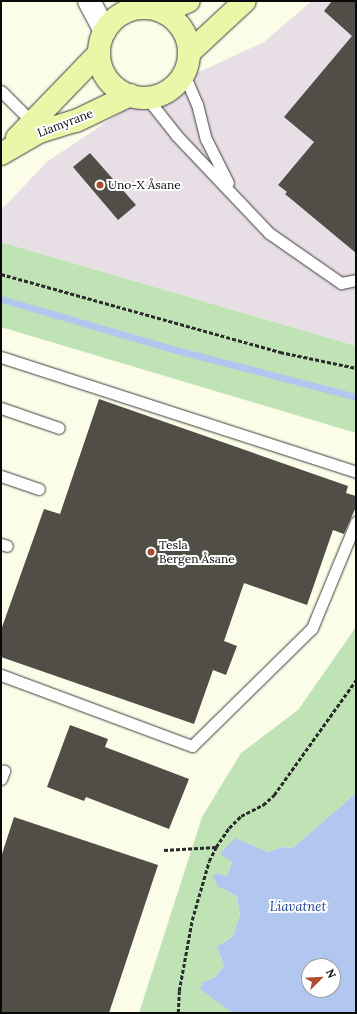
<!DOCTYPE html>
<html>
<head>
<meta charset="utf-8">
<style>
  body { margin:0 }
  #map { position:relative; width:357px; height:1014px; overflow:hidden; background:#fbfde8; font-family:Lora,serif }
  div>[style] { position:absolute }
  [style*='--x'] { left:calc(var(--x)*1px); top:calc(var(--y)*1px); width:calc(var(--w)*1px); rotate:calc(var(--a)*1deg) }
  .industrial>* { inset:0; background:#e8dee6 }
  .green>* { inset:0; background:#c0e3b6 }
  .water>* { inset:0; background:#b2c7ef }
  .stream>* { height:7px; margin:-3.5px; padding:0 3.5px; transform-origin:3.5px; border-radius:3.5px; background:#b2c7ef }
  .building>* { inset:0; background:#514e47 }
  .path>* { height:2.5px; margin-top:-1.25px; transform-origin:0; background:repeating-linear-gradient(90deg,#2b2b2b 0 4px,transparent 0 6px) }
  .roads { filter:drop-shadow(0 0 1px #3c3c3c) drop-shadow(0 0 1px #3c3c3c) }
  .service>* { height:11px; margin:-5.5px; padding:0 5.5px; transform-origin:5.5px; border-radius:5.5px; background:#fff }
  .minor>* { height:22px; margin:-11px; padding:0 11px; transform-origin:11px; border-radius:11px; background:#fff }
  .secondary>* { height:22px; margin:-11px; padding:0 11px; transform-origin:11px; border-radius:11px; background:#eaf7a9 }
  .secondary>.ring { margin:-11px; padding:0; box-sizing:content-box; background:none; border:22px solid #eaf7a9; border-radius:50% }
  .dots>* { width:11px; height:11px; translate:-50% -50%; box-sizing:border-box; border:2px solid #fff; border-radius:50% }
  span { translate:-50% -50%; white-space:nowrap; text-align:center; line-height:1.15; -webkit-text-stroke:4px #fff; paint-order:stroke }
  .street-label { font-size:12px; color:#090909 }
  .poi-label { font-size:12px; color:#090909 }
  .left { translate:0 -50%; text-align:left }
  .water-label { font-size:13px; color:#203f8e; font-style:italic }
  .frame { position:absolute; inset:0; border:2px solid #090909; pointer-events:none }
  .north { position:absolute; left:301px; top:958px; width:40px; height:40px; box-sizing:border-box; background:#fff; border:1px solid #9d9d9d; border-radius:50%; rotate:66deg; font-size:11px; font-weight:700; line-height:16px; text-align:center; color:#090909 }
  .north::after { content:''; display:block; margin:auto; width:14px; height:18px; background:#ab4d30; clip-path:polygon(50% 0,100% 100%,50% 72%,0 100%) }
</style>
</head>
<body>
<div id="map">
  <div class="industrial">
    <i style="clip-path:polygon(312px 1px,356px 1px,356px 346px,1px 242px,1px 210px,48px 161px,144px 97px,264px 42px)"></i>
  </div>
  <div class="green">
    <i style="clip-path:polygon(1px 242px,356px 346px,356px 433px,1px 327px)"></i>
    <i style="clip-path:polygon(356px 627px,356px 793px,293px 848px,283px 847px,268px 852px,234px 838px,232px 862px,227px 876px,216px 873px,223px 888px,237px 897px,240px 914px,233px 936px,225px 941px,219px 953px,224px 966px,215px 977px,202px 983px,233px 1013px,139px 1013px,202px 817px,241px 753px,298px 710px)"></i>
  </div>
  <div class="water">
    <i style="clip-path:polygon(evenodd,356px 793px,356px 1013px,233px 1013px,200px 989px,202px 983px,215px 977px,224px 966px,217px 947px,233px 936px,240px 914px,237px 897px,223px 888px,218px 887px,213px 876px,216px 873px,227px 876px,232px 862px,220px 854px,235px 838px,268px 852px,283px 847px,293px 848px,356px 793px,309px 966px,333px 966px,333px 990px,309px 990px,309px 966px)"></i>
  </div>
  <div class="stream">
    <i style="--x:1;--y:299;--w:182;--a:16.2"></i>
    <i style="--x:176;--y:350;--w:186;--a:14.6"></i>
  </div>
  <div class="building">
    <i style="clip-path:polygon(332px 1px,356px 1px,356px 253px,285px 194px,287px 192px,278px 185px,314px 142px,284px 117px,352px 36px,324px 11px)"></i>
    <i style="clip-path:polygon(90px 153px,136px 205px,118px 220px,73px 167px)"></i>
    <i style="clip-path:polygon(99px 399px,348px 486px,346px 493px,356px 496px,356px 507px,344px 534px,333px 530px,307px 605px,244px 583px,224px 641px,237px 646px,226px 675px,213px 670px,194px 724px,1px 657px,1px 630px,44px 509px,60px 514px)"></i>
    <i style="clip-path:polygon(70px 725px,108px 739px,105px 747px,189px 779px,169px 829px,86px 797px,84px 801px,47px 787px)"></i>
    <i style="clip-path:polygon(14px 817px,158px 865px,109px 1013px,1px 1013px,1px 857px)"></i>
  </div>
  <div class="path">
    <i style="--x:1;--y:274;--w:290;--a:15.6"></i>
    <i style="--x:280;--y:352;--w:78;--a:11.9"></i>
    <i style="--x:164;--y:850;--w:52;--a:-3.3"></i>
    <i style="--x:178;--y:1013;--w:22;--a:-87"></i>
    <i style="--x:179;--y:991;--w:72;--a:-79.6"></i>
    <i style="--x:192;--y:920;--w:61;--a:-73.9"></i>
    <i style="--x:209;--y:861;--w:16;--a:-63"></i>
    <i style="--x:216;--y:847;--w:23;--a:-56"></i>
    <i style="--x:229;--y:828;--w:17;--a:-45"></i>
    <i style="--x:241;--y:816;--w:25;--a:-27"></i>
    <i style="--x:263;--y:805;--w:15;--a:-42"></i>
    <i style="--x:274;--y:795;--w:141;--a:-54.5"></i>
  </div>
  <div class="roads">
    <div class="service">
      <i style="--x:184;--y:74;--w:33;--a:67"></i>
      <i style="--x:197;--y:104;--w:36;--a:76"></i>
      <i style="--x:206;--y:139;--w:49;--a:63.4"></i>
      <i style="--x:1;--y:91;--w:48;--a:45"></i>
      <i style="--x:147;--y:98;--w:48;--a:51.7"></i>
      <i style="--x:177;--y:136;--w:134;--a:46.5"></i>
      <i style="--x:269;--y:233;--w:88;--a:34.8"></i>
      <i style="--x:341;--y:283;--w:15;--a:-11"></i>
      <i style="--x:1;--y:357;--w:373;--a:17.9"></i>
      <i style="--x:1;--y:408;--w:61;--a:19"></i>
      <i style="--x:1;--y:476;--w:40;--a:18.9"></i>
      <i style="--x:1;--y:544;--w:6;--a:18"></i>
      <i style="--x:1;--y:675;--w:204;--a:20.4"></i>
      <i style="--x:192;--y:746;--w:168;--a:-44.5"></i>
      <i style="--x:312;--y:628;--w:115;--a:-67.5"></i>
      <i style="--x:1;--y:779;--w:9;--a:-69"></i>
    </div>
    <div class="minor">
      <i style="--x:89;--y:1;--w:34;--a:62"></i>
      <i style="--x:140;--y:1;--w:10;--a:45"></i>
    </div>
    <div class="secondary">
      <i class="ring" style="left:99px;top:8px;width:68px;height:68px"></i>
      <i style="--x:163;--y:12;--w:28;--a:-23"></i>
      <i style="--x:189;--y:53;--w:76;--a:-42.9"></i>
      <i style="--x:17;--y:138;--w:118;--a:-46"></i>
      <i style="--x:1;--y:154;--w:44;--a:-30.1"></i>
      <i style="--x:39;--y:132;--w:39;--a:-17"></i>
      <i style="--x:76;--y:121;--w:60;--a:-25.7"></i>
    </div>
  </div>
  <div class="dots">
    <i style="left:100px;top:185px;background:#ab4d30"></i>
    <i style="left:151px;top:552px;background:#ab4d30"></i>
  </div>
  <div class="street-label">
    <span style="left:65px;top:123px;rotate:-21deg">Liamyrane</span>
  </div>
  <div class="poi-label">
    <span class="left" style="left:108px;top:185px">Uno-X Åsane</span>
    <span class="left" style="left:159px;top:552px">Tesla<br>Bergen Åsane</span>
  </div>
  <div class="water-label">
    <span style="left:298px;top:907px">Liavatnet</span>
  </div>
  <div class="frame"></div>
  <div class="north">N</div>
</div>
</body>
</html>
